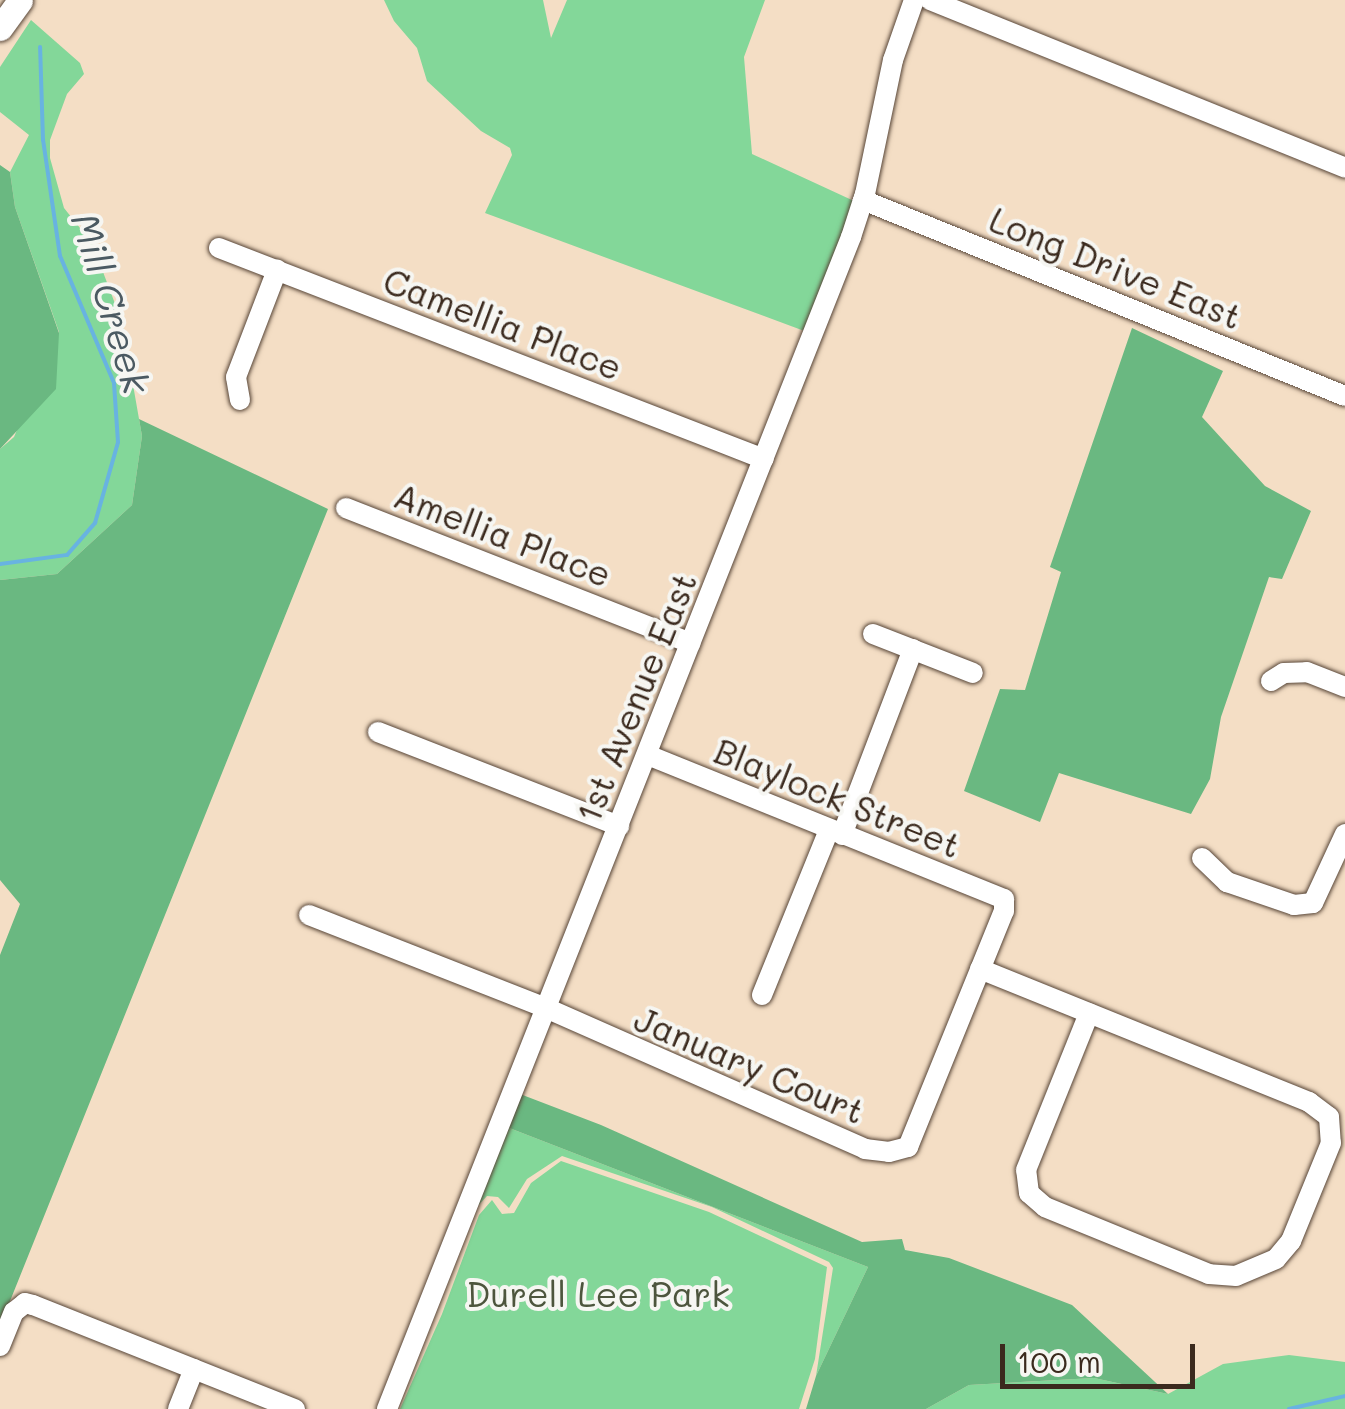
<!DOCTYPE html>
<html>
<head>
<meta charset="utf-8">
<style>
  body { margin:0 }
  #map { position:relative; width:1345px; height:1409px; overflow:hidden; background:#f4dec5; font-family:Mali,sans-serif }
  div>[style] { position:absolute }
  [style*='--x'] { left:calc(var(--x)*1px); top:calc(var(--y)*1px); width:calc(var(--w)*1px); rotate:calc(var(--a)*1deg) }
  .green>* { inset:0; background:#83d799 }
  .forest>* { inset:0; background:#6ab881 }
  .stream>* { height:4px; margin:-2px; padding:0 2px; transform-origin:2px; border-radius:2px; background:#68b3e1 }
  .roads { filter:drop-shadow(0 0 2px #574537) drop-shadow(0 0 2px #574537) }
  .minor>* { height:20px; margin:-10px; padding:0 10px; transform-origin:10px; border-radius:10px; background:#fff }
  .major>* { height:25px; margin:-12.5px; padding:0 12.5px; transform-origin:12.5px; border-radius:12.5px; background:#fff }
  span { translate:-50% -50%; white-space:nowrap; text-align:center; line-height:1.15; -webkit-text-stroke:8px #f6f6f2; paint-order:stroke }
  .street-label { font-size:35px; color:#3b2a1e }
  .park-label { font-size:35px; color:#4d553d }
  .water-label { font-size:38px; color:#4b5a62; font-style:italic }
  .scale { position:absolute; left:1000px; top:1344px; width:195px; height:45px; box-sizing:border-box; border:5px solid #3b2a1e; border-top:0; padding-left:12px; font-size:30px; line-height:35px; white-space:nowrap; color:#3b2a1e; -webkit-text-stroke:8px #f6f6f2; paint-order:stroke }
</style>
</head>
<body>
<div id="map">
  <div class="green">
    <i style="clip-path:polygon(384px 0,543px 0,551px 38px,567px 0,765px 0,744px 57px,752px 154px,854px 201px,807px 332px,485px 213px,512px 155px,510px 148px,481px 131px,427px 81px,417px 48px,394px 21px)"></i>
    <i style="clip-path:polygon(31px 20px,80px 63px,84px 74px,67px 94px,50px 140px,50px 158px,64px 208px,92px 243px,122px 322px,142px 436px,132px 505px,57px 574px,0 580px,0 449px,14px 437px,59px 332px,15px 207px,10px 172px,29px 135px,0 112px,0 67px)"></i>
    <i style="clip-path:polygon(507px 1127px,868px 1267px,816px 1376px,833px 1268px,829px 1262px,712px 1207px,562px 1156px,527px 1179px,509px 1208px,498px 1197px,487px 1196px,475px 1209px)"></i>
    <i style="clip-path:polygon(561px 1161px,709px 1212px,827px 1267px,815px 1359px,799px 1409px,400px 1409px,442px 1314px,479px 1215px,492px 1200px,502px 1214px,514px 1213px,531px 1183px)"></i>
    <i style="clip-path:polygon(1289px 1355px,1345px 1362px,1345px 1409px,926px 1409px,969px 1385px,1094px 1378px,1168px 1394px,1223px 1364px)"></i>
  </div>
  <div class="forest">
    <i style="clip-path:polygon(0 165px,10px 172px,15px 207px,59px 333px,56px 389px,0 449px)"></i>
    <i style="clip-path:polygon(1132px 328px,1223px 371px,1202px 417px,1265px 486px,1311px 511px,1282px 579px,1269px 577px,1221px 717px,1210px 779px,1191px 814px,1059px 773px,1040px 822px,964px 791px,1000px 689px,1025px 690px,1061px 572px,1050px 567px)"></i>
    <i style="clip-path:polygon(139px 419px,328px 509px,0 1326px,0 955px,20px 904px,0 880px,0 580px,57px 574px,132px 505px,142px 436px)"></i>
    <i style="clip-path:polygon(520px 1094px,601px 1125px,862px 1242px,902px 1239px,905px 1250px,949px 1258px,1072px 1305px,1168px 1394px,1094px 1378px,969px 1385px,926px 1409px,806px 1409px,816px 1376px,868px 1267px,507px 1127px)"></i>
  </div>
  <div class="stream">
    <i style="--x:0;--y:564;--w:68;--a:-7.7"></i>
    <i style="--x:67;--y:555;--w:43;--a:-48.8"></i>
    <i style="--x:95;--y:523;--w:84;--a:-74.1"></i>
    <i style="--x:118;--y:442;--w:59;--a:-93.9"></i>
    <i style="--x:114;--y:383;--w:138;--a:-113"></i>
    <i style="--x:60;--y:256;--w:117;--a:-98.3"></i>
    <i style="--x:43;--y:140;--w:93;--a:-91.8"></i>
    <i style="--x:1289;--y:1409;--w:57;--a:-13.1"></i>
  </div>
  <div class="roads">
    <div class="minor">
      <i style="--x:930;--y:0;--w:448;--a:22"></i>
      <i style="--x:863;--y:200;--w:520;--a:22.13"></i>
      <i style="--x:219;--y:248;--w:584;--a:21.16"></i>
      <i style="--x:240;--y:400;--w:23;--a:-100"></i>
      <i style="--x:236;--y:377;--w:115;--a:-69"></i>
      <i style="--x:346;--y:508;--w:370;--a:21.4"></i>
      <i style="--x:873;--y:634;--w:107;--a:21.3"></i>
      <i style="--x:1271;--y:681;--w:15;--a:-32"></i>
      <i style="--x:1284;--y:673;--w:23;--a:-2"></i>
      <i style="--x:1307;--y:672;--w:41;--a:21.5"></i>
      <i style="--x:378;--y:732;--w:259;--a:21.3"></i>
      <i style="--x:842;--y:835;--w:199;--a:-69.1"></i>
      <i style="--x:1202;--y:858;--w:35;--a:44"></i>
      <i style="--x:1227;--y:882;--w:71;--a:18.9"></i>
      <i style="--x:1294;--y:905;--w:19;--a:-6"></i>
      <i style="--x:1313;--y:903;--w:76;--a:-65.1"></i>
      <i style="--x:309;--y:915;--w:255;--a:21.4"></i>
      <i style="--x:546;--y:1008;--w:349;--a:23.8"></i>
      <i style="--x:865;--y:1149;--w:24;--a:7"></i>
      <i style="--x:889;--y:1152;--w:20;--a:-15"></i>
      <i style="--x:908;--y:1147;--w:255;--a:-67.9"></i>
      <i style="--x:1004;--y:911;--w:12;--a:-90"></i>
      <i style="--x:1004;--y:899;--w:385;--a:-158"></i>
      <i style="--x:980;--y:969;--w:355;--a:22"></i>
      <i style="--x:1309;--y:1102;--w:25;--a:37"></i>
      <i style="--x:1329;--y:1117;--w:26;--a:86"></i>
      <i style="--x:1331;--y:1143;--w:106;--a:112.2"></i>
      <i style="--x:1291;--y:1241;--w:23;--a:130"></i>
      <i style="--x:1276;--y:1259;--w:43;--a:157"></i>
      <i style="--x:1236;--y:1276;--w:27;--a:-176"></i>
      <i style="--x:1209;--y:1274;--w:177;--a:-157.8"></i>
      <i style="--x:1045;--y:1207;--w:21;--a:-139"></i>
      <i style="--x:1029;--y:1193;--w:23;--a:-97"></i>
      <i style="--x:1026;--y:1170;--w:169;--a:-68.1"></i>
      <i style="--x:762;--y:995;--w:178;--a:-67.9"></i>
      <i style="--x:0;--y:1346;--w:37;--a:-68"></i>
      <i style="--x:14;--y:1312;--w:14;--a:-39"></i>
      <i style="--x:25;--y:1303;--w:8;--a:14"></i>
      <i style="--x:33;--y:1305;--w:282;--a:21.7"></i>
      <i style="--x:178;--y:1409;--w:43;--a:-68.2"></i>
      <i style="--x:387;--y:1409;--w:1261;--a:-68.4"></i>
      <i style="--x:851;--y:237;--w:45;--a:-72"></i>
      <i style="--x:865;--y:194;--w:137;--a:-78.2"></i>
      <i style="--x:893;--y:60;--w:64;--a:-70.7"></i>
    </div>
    <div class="major">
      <i style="--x:0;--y:28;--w:34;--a:-54"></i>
    </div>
  </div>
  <div class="street-label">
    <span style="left:1116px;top:267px;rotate:22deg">Long Drive East</span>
    <span style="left:503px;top:323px;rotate:21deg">Camellia Place</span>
    <span style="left:503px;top:534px;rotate:21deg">Amellia Place</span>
    <span style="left:635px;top:697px;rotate:-68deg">1st Avenue East</span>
    <span style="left:838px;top:797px;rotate:22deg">Blaylock Street</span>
    <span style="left:750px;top:1064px;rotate:23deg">January Court</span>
  </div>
  <div class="park-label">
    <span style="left:598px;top:1293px">Durell Lee Park</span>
  </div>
  <div class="water-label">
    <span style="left:111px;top:303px;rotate:73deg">Mill Creek</span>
  </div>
  <div class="scale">100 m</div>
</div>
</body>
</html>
